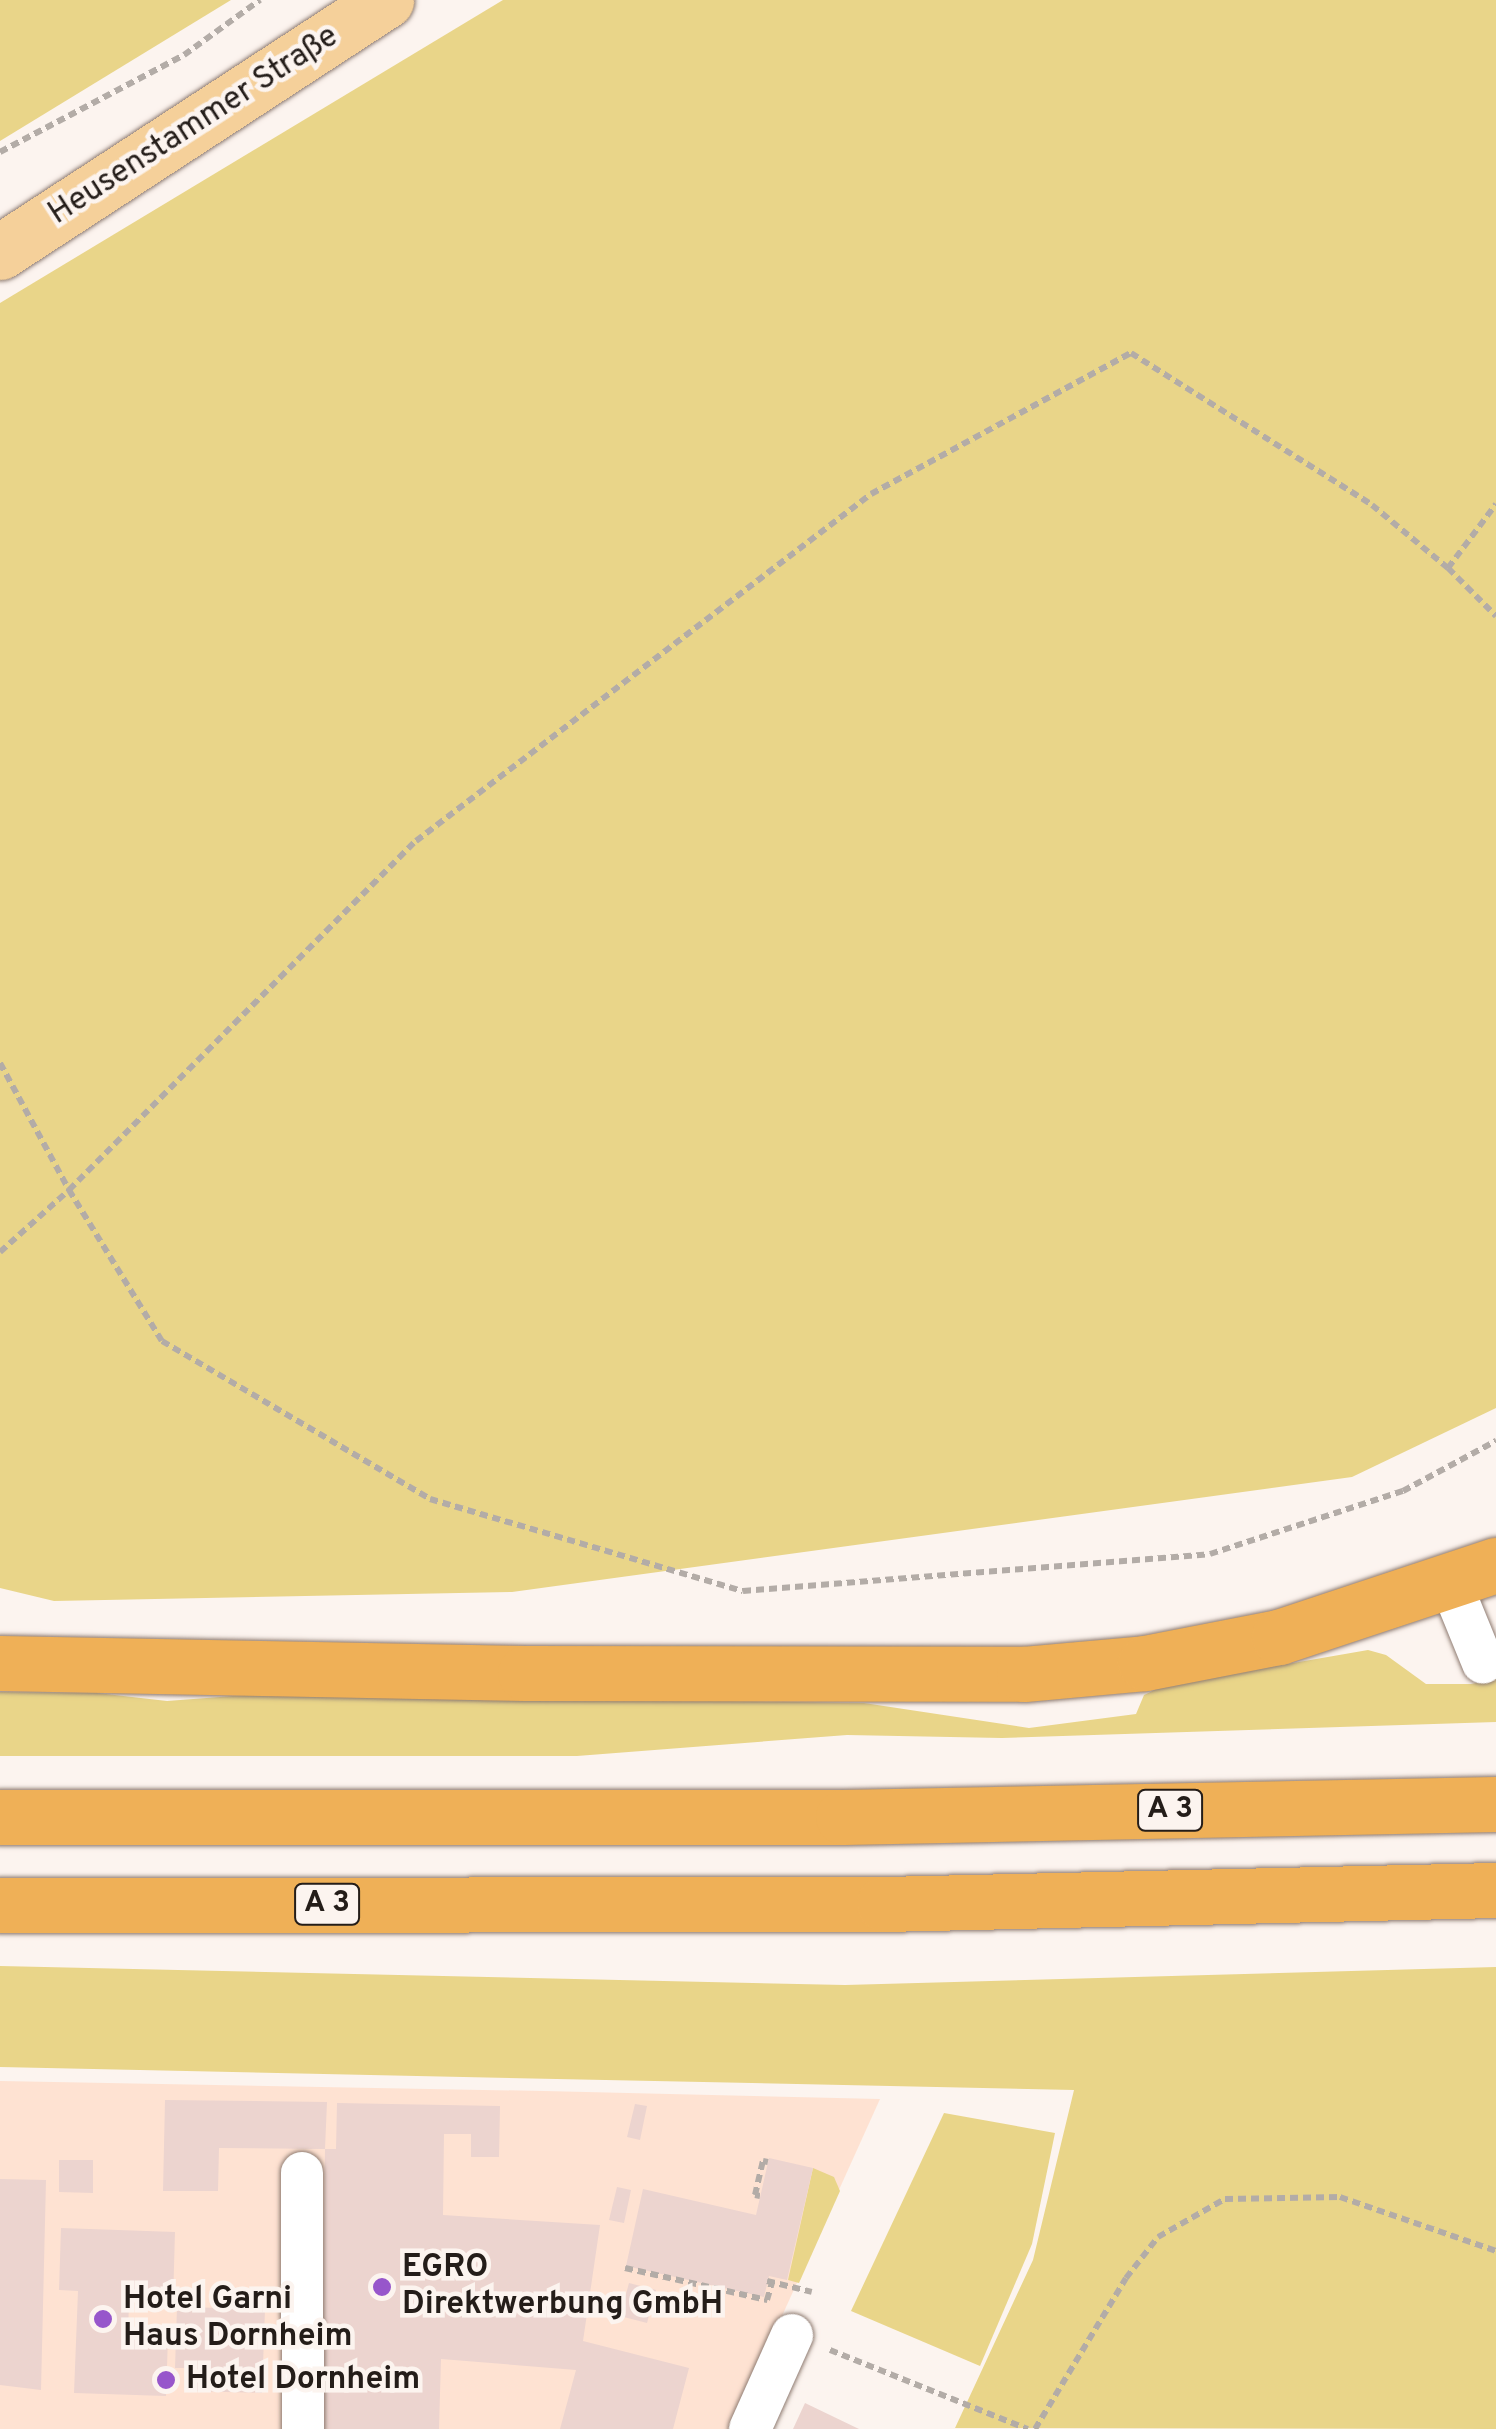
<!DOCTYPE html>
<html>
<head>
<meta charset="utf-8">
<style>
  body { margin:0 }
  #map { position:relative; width:1496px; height:2429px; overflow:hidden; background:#fcf4ef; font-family:Overpass,sans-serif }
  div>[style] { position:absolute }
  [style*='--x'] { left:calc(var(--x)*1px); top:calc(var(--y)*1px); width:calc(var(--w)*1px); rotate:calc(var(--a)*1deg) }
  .built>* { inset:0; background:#fee2d2 }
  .green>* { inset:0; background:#e9d589 }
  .building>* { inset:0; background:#ecd4cf }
  .path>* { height:6px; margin-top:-3px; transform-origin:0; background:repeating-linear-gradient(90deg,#b3aca7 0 8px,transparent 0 13px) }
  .roads { filter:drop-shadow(0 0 2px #8f7c72) drop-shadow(0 0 2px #8f7c72) }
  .minor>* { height:42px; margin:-21px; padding:0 21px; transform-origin:21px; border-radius:21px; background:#fff }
  .major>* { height:55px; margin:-27.5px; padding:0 27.5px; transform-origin:27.5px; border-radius:27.5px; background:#f5d09a }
  .highway>* { height:55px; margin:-27.5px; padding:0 27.5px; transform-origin:27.5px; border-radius:27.5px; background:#efb057 }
  .dots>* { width:28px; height:28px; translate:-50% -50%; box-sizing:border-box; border:5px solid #fcf4ef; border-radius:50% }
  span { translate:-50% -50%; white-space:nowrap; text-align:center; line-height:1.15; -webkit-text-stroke:9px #fcf4ef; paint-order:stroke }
  .shield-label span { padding:2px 8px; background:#fcf4ef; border:2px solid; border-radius:8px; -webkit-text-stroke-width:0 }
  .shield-label { font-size:30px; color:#241d19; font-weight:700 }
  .street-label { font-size:32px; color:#241d19 }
  .poi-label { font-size:32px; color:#241d19; font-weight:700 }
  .left { translate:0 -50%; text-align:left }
</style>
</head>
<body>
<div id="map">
  <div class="built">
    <i style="clip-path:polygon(0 2081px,544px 2091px,880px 2099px,731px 2429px,0 2429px)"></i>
  </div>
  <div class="green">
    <i style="clip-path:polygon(0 0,231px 0,0 141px)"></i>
    <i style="clip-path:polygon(503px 0,1496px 0,1496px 1408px,1352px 1477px,512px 1592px,54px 1601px,0 1588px,0 303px)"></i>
    <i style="clip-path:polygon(1368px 1650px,1386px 1655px,1426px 1684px,1471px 1684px,1496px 1679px,1496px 1722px,1002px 1738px,847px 1735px,577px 1756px,0 1756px,0 1692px,97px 1693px,167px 1701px,261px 1694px,864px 1703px,1029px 1728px,1136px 1714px,1144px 1695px,1165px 1685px)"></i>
    <i style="clip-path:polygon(0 1966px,845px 1985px,1496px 1967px,1496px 2429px,955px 2428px,1033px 2260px,1074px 2090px,0 2067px)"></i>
    <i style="clip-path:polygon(944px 2113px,1055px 2133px,1032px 2244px,980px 2366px,851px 2311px)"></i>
    <i style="clip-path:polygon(813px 2168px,834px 2177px,840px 2191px,799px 2283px,788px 2280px)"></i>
  </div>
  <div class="building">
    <i style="clip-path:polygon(165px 2100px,327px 2102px,325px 2149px,336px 2149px,337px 2103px,500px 2106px,499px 2157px,471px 2157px,471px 2134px,444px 2134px,443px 2215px,600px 2225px,583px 2341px,689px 2368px,673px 2429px,560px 2429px,576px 2370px,441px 2359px,439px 2429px,320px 2429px,325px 2149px,219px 2148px,218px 2191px,163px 2191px)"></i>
    <i style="clip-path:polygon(635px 2104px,647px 2106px,640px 2140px,627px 2137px)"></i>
    <i style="clip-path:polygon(769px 2158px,813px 2168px,787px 2280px,769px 2276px,764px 2297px,626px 2266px,643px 2189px,756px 2215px)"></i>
    <i style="clip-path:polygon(59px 2160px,93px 2160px,93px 2193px,59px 2192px)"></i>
    <i style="clip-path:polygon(0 2179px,46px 2180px,41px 2390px,0 2385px)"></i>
    <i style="clip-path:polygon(617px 2187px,631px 2190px,624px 2223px,609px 2220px)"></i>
    <i style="clip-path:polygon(61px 2228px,175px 2232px,173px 2302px,129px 2301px,128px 2336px,168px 2337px,166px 2396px,74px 2393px,78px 2291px,59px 2290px)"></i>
    <i style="clip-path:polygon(629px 2283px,656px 2290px,647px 2323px,620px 2316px)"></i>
    <i style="clip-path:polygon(177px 2307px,265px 2309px,262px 2393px,185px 2391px,186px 2368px,175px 2368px)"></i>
    <i style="clip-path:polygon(805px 2403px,859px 2429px,793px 2429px)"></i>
  </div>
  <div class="path">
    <i style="--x:0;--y:152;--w:208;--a:-27.8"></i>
    <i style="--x:184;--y:55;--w:94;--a:-35.9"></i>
    <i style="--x:1448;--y:568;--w:80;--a:-53.1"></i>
    <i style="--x:0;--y:1063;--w:145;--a:61.5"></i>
    <i style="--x:69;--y:1190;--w:177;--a:58.4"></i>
    <i style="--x:162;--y:1341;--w:311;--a:30.5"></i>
    <i style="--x:430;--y:1499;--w:326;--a:16.4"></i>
    <i style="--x:743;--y:1591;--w:468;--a:-4.5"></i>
    <i style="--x:1210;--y:1554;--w:203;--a:-18.1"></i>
    <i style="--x:1403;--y:1491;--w:106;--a:-28.3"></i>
    <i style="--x:0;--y:1252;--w:93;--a:-41.9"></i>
    <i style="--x:69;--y:1190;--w:492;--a:-45.2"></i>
    <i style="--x:416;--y:841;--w:572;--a:-37.33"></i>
    <i style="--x:871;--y:494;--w:296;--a:-28.5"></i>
    <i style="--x:1131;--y:353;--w:285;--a:32.2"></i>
    <i style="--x:1372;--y:505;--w:99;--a:39.7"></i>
    <i style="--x:1448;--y:568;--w:68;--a:45"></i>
    <i style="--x:760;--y:2196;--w:5;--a:-169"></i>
    <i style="--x:755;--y:2195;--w:35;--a:-77"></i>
    <i style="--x:763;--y:2161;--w:5;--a:11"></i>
    <i style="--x:625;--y:2268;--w:146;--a:12.7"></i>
    <i style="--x:767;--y:2300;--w:19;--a:-74"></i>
    <i style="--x:767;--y:2281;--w:46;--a:13.7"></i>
    <i style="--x:830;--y:2350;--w:213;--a:21.8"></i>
    <i style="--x:1035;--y:2429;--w:176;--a:-58.9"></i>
    <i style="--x:1126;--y:2278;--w:52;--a:-52"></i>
    <i style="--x:1158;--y:2237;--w:77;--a:-29.6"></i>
    <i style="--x:1225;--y:2199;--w:115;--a:-1"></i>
    <i style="--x:1340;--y:2197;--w:165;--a:19.1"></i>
  </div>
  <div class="roads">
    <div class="minor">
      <i style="--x:1450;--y:1582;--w:87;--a:67.8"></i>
      <i style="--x:302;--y:2173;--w:256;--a:89.8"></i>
      <i style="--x:750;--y:2429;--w:103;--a:-65.9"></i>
    </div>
    <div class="major">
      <i style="--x:0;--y:252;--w:461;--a:-33.1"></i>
    </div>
    <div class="highway">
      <i style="--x:0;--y:1663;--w:525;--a:1.09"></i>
      <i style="--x:525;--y:1673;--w:499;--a:0.1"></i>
      <i style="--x:1024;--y:1674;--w:121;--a:-5.2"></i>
      <i style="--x:1145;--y:1663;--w:136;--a:-11"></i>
      <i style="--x:1279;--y:1637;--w:229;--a:-18.4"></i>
      <i style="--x:0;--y:1817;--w:843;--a:0"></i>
      <i style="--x:843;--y:1817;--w:653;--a:-1.14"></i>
      <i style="--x:0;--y:1905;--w:884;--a:-0.06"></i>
      <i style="--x:884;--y:1904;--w:612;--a:-1.31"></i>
    </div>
  </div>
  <div class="dots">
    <i style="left:382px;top:2287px;background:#9756cb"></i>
    <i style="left:103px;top:2319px;background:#9756cb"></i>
    <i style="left:166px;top:2380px;background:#9756cb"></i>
  </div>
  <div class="shield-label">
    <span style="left:1170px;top:1810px">A 3</span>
    <span style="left:327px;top:1904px">A 3</span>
  </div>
  <div class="street-label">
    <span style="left:194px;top:126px;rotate:-33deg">Heusenstammer Straße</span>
  </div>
  <div class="poi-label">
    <span class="left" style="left:402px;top:2287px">EGRO<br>Direktwerbung GmbH</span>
    <span class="left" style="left:123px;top:2319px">Hotel Garni<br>Haus Dornheim</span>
    <span class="left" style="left:186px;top:2380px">Hotel Dornheim</span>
  </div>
</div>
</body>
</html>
